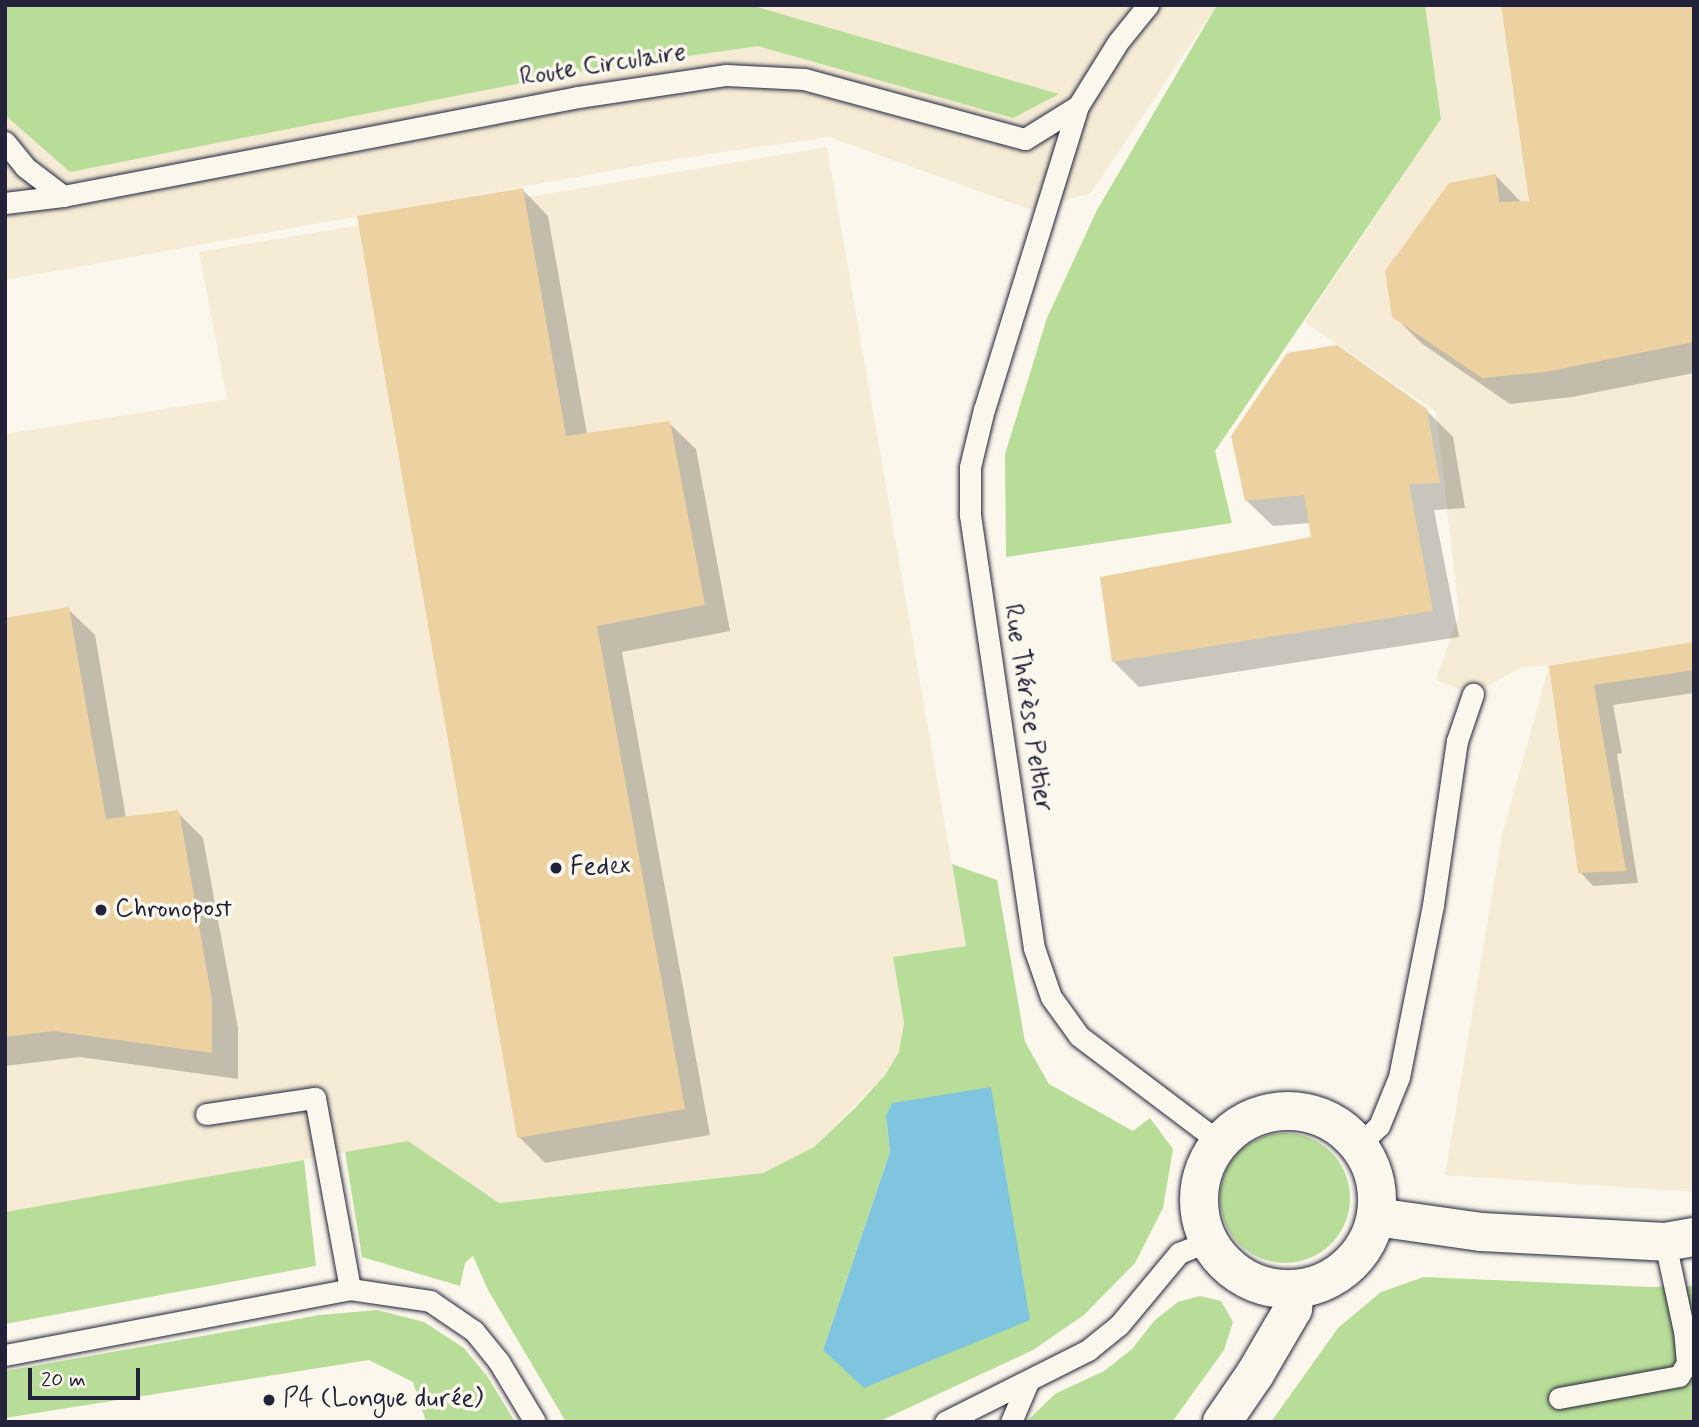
<!DOCTYPE html>
<html>
<head>
<meta charset="utf-8">
<style>
  body { margin:0 }
  #map { position:relative; width:1699px; height:1427px; overflow:hidden; background:#fbf7ec; font-family:Mynerve,sans-serif }
  div>[style] { position:absolute }
  [style*='--x'] { left:calc(var(--x)*1px); top:calc(var(--y)*1px); width:calc(var(--w)*1px); rotate:calc(var(--a)*1deg) }
  .built>* { inset:0; background:#f6ecd6 }
  .green>* { inset:0; background:#b8dd98 }
  .round { border-radius:50% }
  .water>* { inset:0; background:#7fc5e0 }
  .shadow>* { inset:0; background:#0003 }
  .building>* { inset:0; background:#ecd1a1 }
  .roads { filter:drop-shadow(0 0 2px #22223b) drop-shadow(0 0 2px #22223b) }
  .service>* { height:21px; margin:-10.5px; padding:0 10.5px; transform-origin:10.5px; border-radius:10.5px; background:#fbf7ec }
  .minor>* { height:38px; margin:-19px; padding:0 19px; transform-origin:19px; border-radius:19px; background:#fbf7ec }
  .minor>.ring { margin:-19px; padding:0; box-sizing:content-box; background:none; border:38px solid #fbf7ec; border-radius:50% }
  .dots>* { width:19px; height:19px; translate:-50% -50%; box-sizing:border-box; border:4px solid #fbf7ec; border-radius:50% }
  span { translate:-50% -50%; white-space:nowrap; text-align:center; line-height:1.15; -webkit-text-stroke:7px #fbf7ec; paint-order:stroke }
  .street-label { font-size:26px; color:#22223b }
  .poi-label { font-size:26px; color:#22223b }
  .left { translate:0 -50%; text-align:left }
  .frame { position:absolute; inset:0; border:7px solid #22223b; pointer-events:none }
  .scale { position:absolute; left:28px; top:1368px; width:112px; height:32px; box-sizing:border-box; border:4px solid #22223b; border-top:0; padding-left:9px; font-size:21px; line-height:24px; white-space:nowrap; color:#22223b; -webkit-text-stroke:5px #fbf7ec; paint-order:stroke }
</style>
</head>
<body>
<div id="map">
  <div class="built">
    <i style="clip-path:polygon(5px 5px,1217px 5px,1091px 193px,1031px 210px,829px 137px,676px 159px,5px 280px)"></i>
    <i style="clip-path:polygon(1425px 5px,1694px 5px,1694px 1192px,1445px 1175px,1502px 835px,1549px 666px,1522px 667px,1473px 694px,1436px 680px,1459px 614px,1436px 412px,1305px 322px,1441px 119px)"></i>
    <i style="clip-path:polygon(827px 147px,966px 946px,893px 957px,904px 1023px,899px 1052px,885px 1075px,814px 1147px,762px 1173px,499px 1203px,408px 1141px,5px 1213px,5px 434px,227px 399px,199px 252px)"></i>
  </div>
  <div class="green">
    <i style="clip-path:polygon(5px 5px,750px 5px,1059px 94px,1013px 118px,758px 46px,577px 72px,70px 172px,5px 115px)"></i>
    <i style="clip-path:polygon(1217px 5px,1425px 5px,1441px 119px,1215px 451px,1232px 523px,1006px 557px,1005px 454px,1047px 318px,1097px 210px)"></i>
    <i style="clip-path:polygon(evenodd,952px 864px,997px 880px,1025px 1042px,1049px 1084px,1133px 1131px,1150px 1118px,1173px 1149px,1163px 1208px,1135px 1263px,1084px 1315px,1033px 1350px,878px 1422px,566px 1422px,488px 1290px,473px 1256px,465px 1263px,460px 1286px,362px 1257px,345px 1152px,408px 1141px,499px 1203px,763px 1173px,814px 1147px,856px 1107px,885px 1075px,899px 1052px,904px 1023px,893px 957px,966px 946px,952px 864px,886px 1117px,1030px 1319px,823px 1350px,890px 1152px,886px 1117px)"></i>
    <i class="round" style="left:1220px;top:1133px;width:130px;height:130px"></i>
    <i style="clip-path:polygon(304px 1160px,316px 1266px,5px 1324px,5px 1212px)"></i>
    <i style="clip-path:polygon(1424px 1277px,1650px 1287px,1694px 1286px,1694px 1422px,1271px 1422px,1338px 1328px,1381px 1292px)"></i>
    <i style="clip-path:polygon(1200px 1296px,1221px 1301px,1233px 1322px,1224px 1350px,1172px 1422px,1026px 1422px,1055px 1394px,1104px 1371px,1132px 1349px,1155px 1320px,1178px 1302px)"></i>
    <i style="clip-path:polygon(377px 1310px,424px 1322px,464px 1348px,487px 1376px,515px 1422px,426px 1422px,413px 1382px,369px 1360px,5px 1418px,5px 1371px,320px 1315px)"></i>
  </div>
  <div class="water">
    <i style="clip-path:polygon(991px 1087px,1030px 1320px,864px 1388px,823px 1350px,890px 1152px,886px 1116px,892px 1103px)"></i>
  </div>
  <div class="shadow">
    <i style="clip-path:polygon(1694px 5px,1694px 373px,1572px 397px,1510px 404px,1421px 343px,1394px 316px,1496px 176px,1522px 203px,1531px 202px)"></i>
    <i style="clip-path:polygon(522px 189px,548px 216px,587px 434px,669px 423px,696px 449px,730px 631px,622px 652px,710px 1135px,545px 1163px,519px 1137px)"></i>
    <i style="clip-path:polygon(1426px 410px,1453px 437px,1465px 508px,1434px 510px,1459px 637px,1139px 687px,1113px 661px,1313px 539px,1310px 523px,1273px 526px,1246px 500px)"></i>
    <i style="clip-path:polygon(68px 609px,95px 635px,126px 818px,177px 812px,203px 838px,238px 1028px,238px 1079px,80px 1057px,5px 1066px,5px 620px)"></i>
    <i style="clip-path:polygon(1694px 644px,1694px 693px,1613px 705px,1622px 753px,1617px 754px,1638px 883px,1593px 886px,1580px 872px,1551px 667px)"></i>
  </div>
  <div class="building">
    <i style="clip-path:polygon(1501px 5px,1694px 5px,1694px 342px,1545px 372px,1482px 378px,1392px 317px,1385px 271px,1449px 183px,1496px 174px,1499px 202px,1529px 201px)"></i>
    <i style="clip-path:polygon(523px 188px,566px 436px,670px 421px,705px 605px,597px 626px,685px 1109px,517px 1138px,357px 216px)"></i>
    <i style="clip-path:polygon(1337px 345px,1427px 409px,1440px 483px,1409px 484px,1433px 611px,1112px 662px,1100px 577px,1311px 537px,1304px 495px,1245px 501px,1231px 436px,1287px 353px)"></i>
    <i style="clip-path:polygon(69px 607px,106px 819px,178px 810px,180px 815px,212px 1001px,212px 1053px,53px 1031px,5px 1037px,5px 618px)"></i>
    <i style="clip-path:polygon(1694px 642px,1694px 670px,1594px 685px,1626px 871px,1578px 873px,1549px 666px)"></i>
  </div>
  <div class="roads">
    <div class="service">
      <i style="--x:1078;--y:106;--w:317;--a:107.2"></i>
      <i style="--x:984;--y:409;--w:60;--a:103.6"></i>
      <i style="--x:970;--y:467;--w:48;--a:90"></i>
      <i style="--x:970;--y:515;--w:438;--a:81.6"></i>
      <i style="--x:1034;--y:948;--w:52;--a:70.9"></i>
      <i style="--x:1051;--y:997;--w:48;--a:54.3"></i>
      <i style="--x:1079;--y:1036;--w:176;--a:37.1"></i>
      <i style="--x:5;--y:142;--w:32;--a:51"></i>
      <i style="--x:25;--y:167;--w:48;--a:37.3"></i>
      <i style="--x:5;--y:203;--w:58;--a:-6.9"></i>
      <i style="--x:63;--y:196;--w:524;--a:-10.88"></i>
      <i style="--x:578;--y:97;--w:150;--a:-8.5"></i>
      <i style="--x:726;--y:75;--w:78;--a:2.9"></i>
      <i style="--x:804;--y:79;--w:229;--a:15.2"></i>
      <i style="--x:1025;--y:139;--w:62;--a:-31.9"></i>
      <i style="--x:1078;--y:106;--w:75;--a:-58"></i>
      <i style="--x:1118;--y:42;--w:48;--a:-51"></i>
      <i style="--x:206;--y:1114;--w:110;--a:-8.4"></i>
      <i style="--x:315;--y:1098;--w:194;--a:79.6"></i>
      <i style="--x:1359;--y:1145;--w:28;--a:-44"></i>
      <i style="--x:1379;--y:1126;--w:53;--a:-67.8"></i>
      <i style="--x:1399;--y:1077;--w:175;--a:-78.8"></i>
      <i style="--x:1433;--y:905;--w:166;--a:-81.7"></i>
      <i style="--x:1457;--y:741;--w:50;--a:-71.2"></i>
      <i style="--x:5;--y:1355;--w:351;--a:-10.8"></i>
      <i style="--x:350;--y:1289;--w:81;--a:8.5"></i>
      <i style="--x:430;--y:1301;--w:53;--a:34.3"></i>
      <i style="--x:474;--y:1331;--w:40;--a:51"></i>
      <i style="--x:499;--y:1362;--w:70;--a:59"></i>
      <i style="--x:1559;--y:1398;--w:122;--a:-10.4"></i>
      <i style="--x:1679;--y:1376;--w:15;--a:-58"></i>
      <i style="--x:1687;--y:1363;--w:32;--a:-95"></i>
      <i style="--x:1684;--y:1331;--w:91;--a:-102.1"></i>
      <i style="--x:945;--y:1422;--w:160;--a:-26.7"></i>
      <i style="--x:1088;--y:1350;--w:40;--a:-39"></i>
      <i style="--x:1119;--y:1325;--w:94;--a:-50.2"></i>
      <i style="--x:1179;--y:1253;--w:31;--a:-22"></i>
      <i style="--x:1011;--y:1422;--w:43;--a:-67"></i>
    </div>
    <div class="minor">
      <i class="ring" style="left:1199px;top:1111px;width:140px;height:140px"></i>
      <i style="--x:1376;--y:1217;--w:107;--a:8.1"></i>
      <i style="--x:1482;--y:1232;--w:183;--a:3.1"></i>
      <i style="--x:1665;--y:1242;--w:29;--a:-10"></i>
      <i style="--x:1222;--y:1422;--w:58;--a:-55.5"></i>
      <i style="--x:1255;--y:1374;--w:75;--a:-59.7"></i>
      <i style="--x:1293;--y:1309;--w:20;--a:-84"></i>
    </div>
  </div>
  <div class="dots">
    <i style="left:556px;top:868px;background:#22223b"></i>
    <i style="left:101px;top:910px;background:#22223b"></i>
    <i style="left:269px;top:1400px;background:#22223b"></i>
  </div>
  <div class="street-label">
    <span style="left:603px;top:66px;rotate:-9deg">Route Circulaire</span>
    <span style="left:1027px;top:708px;rotate:81deg">Rue Thérèse Peltier</span>
  </div>
  <div class="poi-label">
    <span class="left" style="left:570px;top:868px">Fedex</span>
    <span class="left" style="left:115px;top:910px">Chronopost</span>
    <span class="left" style="left:283px;top:1400px">P4 (Longue durée)</span>
  </div>
  <div class="frame"></div>
  <div class="scale">20 m</div>
</div>
</body>
</html>
